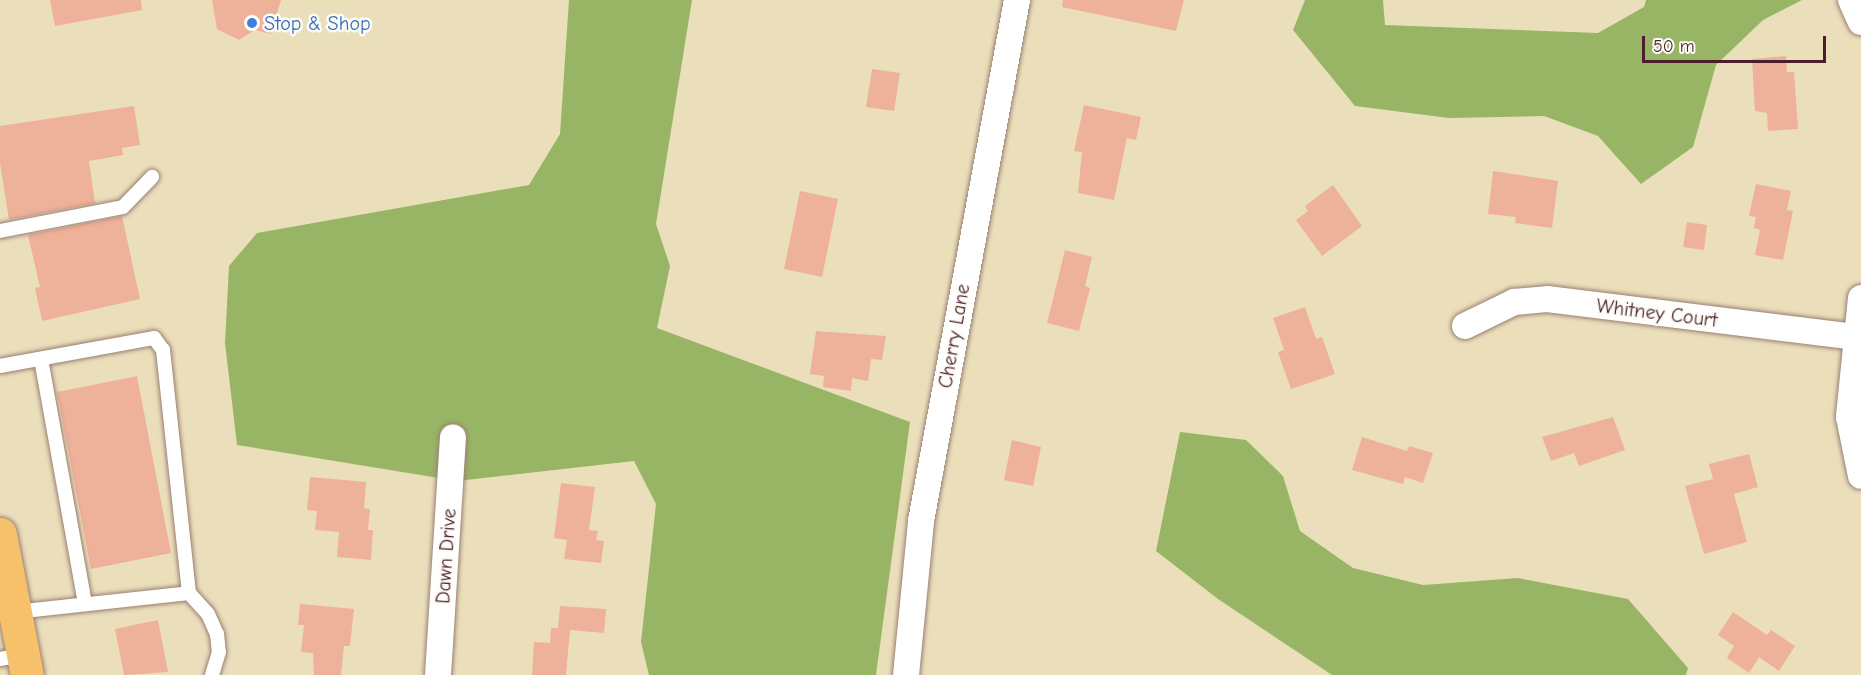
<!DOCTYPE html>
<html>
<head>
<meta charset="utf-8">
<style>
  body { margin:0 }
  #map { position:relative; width:1861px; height:675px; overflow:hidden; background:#ebdfbb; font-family:"Comic Neue",sans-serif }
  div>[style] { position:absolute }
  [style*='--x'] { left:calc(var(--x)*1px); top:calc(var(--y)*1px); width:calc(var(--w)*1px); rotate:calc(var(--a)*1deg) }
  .forest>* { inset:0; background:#98b566 }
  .building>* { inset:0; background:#eeb199 }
  .roads { filter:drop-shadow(0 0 2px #9a7f73) drop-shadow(0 0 2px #9a7f73) }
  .service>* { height:14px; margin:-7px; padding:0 7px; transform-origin:7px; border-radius:7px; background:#fff }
  .minor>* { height:26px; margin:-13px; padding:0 13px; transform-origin:13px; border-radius:13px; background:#fff }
  .primary>* { height:33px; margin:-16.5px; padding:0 16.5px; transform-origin:16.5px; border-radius:16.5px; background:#f7c06b }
  .dots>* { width:16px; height:16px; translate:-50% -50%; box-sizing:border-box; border:3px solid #fdfcf7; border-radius:50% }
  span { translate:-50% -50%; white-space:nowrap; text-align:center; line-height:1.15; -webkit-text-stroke:5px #fdfcf7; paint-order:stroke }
  .shop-label { font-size:20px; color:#366cbe }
  .left { translate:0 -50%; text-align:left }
  .street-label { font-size:20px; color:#4a1f2b }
  .scale { position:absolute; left:1642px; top:36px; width:184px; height:27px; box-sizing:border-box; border:3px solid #4a1f2b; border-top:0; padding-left:8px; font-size:18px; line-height:21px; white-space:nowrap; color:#4a1f2b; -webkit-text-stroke:4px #fdfcf7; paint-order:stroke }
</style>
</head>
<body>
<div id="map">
  <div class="forest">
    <i style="clip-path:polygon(569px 0,692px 0,656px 224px,670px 266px,657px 328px,910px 422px,876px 675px,649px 675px,641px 642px,656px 504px,634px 461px,457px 481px,237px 445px,225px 343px,229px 266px,257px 233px,529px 185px,560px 134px)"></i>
    <i style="clip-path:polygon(1305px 0,1383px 0,1385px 25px,1598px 33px,1644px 7px,1646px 0,1802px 0,1763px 20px,1716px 65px,1693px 147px,1641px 184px,1598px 136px,1544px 116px,1449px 118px,1355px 106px,1293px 30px)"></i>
    <i style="clip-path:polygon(1180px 432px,1246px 440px,1283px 476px,1300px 531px,1353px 568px,1423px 585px,1518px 578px,1628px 599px,1688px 668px,1686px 675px,1332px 675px,1218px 599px,1156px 551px)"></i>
  </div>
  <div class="building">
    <i style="clip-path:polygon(50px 0,141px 0,142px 10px,55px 26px)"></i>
    <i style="clip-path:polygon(212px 0,281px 0,271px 34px,255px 30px,239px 40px,217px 29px)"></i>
    <i style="clip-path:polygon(1063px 0,1184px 0,1176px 31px,1062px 7px)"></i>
    <i style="clip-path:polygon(1786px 56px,1787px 72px,1794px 72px,1798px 129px,1768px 131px,1767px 113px,1755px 111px,1752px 59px)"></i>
    <i style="clip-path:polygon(872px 69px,900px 73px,894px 111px,866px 107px)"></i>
    <i style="clip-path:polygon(1084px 105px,1141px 117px,1136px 140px,1127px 138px,1114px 200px,1078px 193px,1082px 152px,1074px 151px)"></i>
    <i style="clip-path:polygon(134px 106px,140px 145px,122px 148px,123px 155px,89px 161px,95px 203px,9px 220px,0 163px,0 126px)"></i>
    <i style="clip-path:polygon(1493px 171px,1558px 181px,1552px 228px,1515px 223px,1516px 217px,1488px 214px)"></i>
    <i style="clip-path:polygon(1756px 184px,1791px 191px,1787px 210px,1793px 211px,1783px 260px,1755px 255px,1760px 230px,1754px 228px,1756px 217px,1749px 216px)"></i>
    <i style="clip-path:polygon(1333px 185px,1362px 226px,1322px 256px,1296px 220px,1308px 211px,1305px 206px)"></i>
    <i style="clip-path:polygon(800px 191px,838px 199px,822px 277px,784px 269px)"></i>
    <i style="clip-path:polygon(122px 216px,140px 299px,42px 321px,35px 288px,40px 287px,28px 235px)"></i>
    <i style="clip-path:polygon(1687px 222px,1707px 225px,1704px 250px,1683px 247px)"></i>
    <i style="clip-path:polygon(1065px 250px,1092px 257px,1085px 286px,1090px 288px,1079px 331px,1047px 323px)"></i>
    <i style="clip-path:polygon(1305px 307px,1316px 339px,1322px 337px,1335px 374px,1291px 389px,1278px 352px,1284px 350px,1273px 318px)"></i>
    <i style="clip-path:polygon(816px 331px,886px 336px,882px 360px,871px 359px,868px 381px,852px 378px,851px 391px,823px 387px,824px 376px,810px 374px)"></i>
    <i style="clip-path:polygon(137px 376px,171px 553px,91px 569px,57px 392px)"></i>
    <i style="clip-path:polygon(1613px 417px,1625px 450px,1579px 466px,1574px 453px,1551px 461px,1542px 437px)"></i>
    <i style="clip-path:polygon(1362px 437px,1407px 451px,1409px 446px,1433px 453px,1423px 483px,1405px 477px,1403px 484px,1352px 470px)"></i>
    <i style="clip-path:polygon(1012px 440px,1041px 447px,1033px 486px,1004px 480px)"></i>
    <i style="clip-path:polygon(1749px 454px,1758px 487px,1734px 494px,1747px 542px,1704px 554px,1685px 486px,1713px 479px,1709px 464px)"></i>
    <i style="clip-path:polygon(310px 477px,366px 482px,364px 508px,370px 509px,368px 530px,373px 530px,371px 560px,337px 557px,339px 532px,315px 530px,317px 511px,307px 510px)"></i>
    <i style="clip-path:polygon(561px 483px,595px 487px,589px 530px,598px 531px,596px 540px,604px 541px,601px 563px,564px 559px,567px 540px,554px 538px)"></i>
    <i style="clip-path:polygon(300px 604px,354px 609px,350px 646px,344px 646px,341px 675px,314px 675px,313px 653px,301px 652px,304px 625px,298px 625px)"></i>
    <i style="clip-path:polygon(560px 606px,606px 609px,604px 633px,570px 630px,566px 675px,532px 675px,534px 642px,550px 643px,551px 628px,558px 628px)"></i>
    <i style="clip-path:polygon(1733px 612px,1767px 635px,1771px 630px,1795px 646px,1779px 671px,1759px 657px,1749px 673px,1727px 658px,1734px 646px,1718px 635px)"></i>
    <i style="clip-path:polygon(158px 620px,168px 672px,124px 675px,115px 629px)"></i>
  </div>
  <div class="roads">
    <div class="service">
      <i style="--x:0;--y:231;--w:125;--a:-11"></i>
      <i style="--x:123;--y:207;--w:42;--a:-46"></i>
      <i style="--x:41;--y:359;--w:249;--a:79.8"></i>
      <i style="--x:0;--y:366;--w:157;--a:-10.3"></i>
      <i style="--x:154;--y:338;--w:15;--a:53"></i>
      <i style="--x:163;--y:350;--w:244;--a:83.9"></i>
      <i style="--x:15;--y:612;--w:175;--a:-6.2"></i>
      <i style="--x:189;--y:593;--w:28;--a:48"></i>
      <i style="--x:208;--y:614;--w:22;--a:66"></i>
      <i style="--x:217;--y:634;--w:18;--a:84"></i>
      <i style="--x:219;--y:652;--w:24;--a:107"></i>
      <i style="--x:0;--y:659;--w:23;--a:-10"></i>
    </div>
    <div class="minor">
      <i style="--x:1851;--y:0;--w:24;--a:66"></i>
      <i style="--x:1861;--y:298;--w:120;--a:95.8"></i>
      <i style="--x:1849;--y:417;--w:60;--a:78.5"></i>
      <i style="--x:1465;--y:326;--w:55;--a:-26.1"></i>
      <i style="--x:1514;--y:302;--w:33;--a:-5"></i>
      <i style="--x:1547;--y:299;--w:310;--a:7"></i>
      <i style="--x:438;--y:675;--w:238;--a:-86.4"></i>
      <i style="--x:906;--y:675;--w:155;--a:-84.4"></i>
      <i style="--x:921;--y:521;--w:530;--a:-79.56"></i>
    </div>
    <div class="primary">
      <i style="--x:0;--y:534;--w:144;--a:79.2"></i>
    </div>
  </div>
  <div class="dots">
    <i style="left:252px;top:23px;background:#3f7fe0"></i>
  </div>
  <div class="shop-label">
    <span class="left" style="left:264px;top:23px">Stop &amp; Shop</span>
  </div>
  <div class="street-label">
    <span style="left:1657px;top:313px;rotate:7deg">Whitney Court</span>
    <span style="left:954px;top:336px;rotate:-80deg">Cherry Lane</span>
    <span style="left:446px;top:556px;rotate:-86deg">Dawn Drive</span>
  </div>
  <div class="scale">50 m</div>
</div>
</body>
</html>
